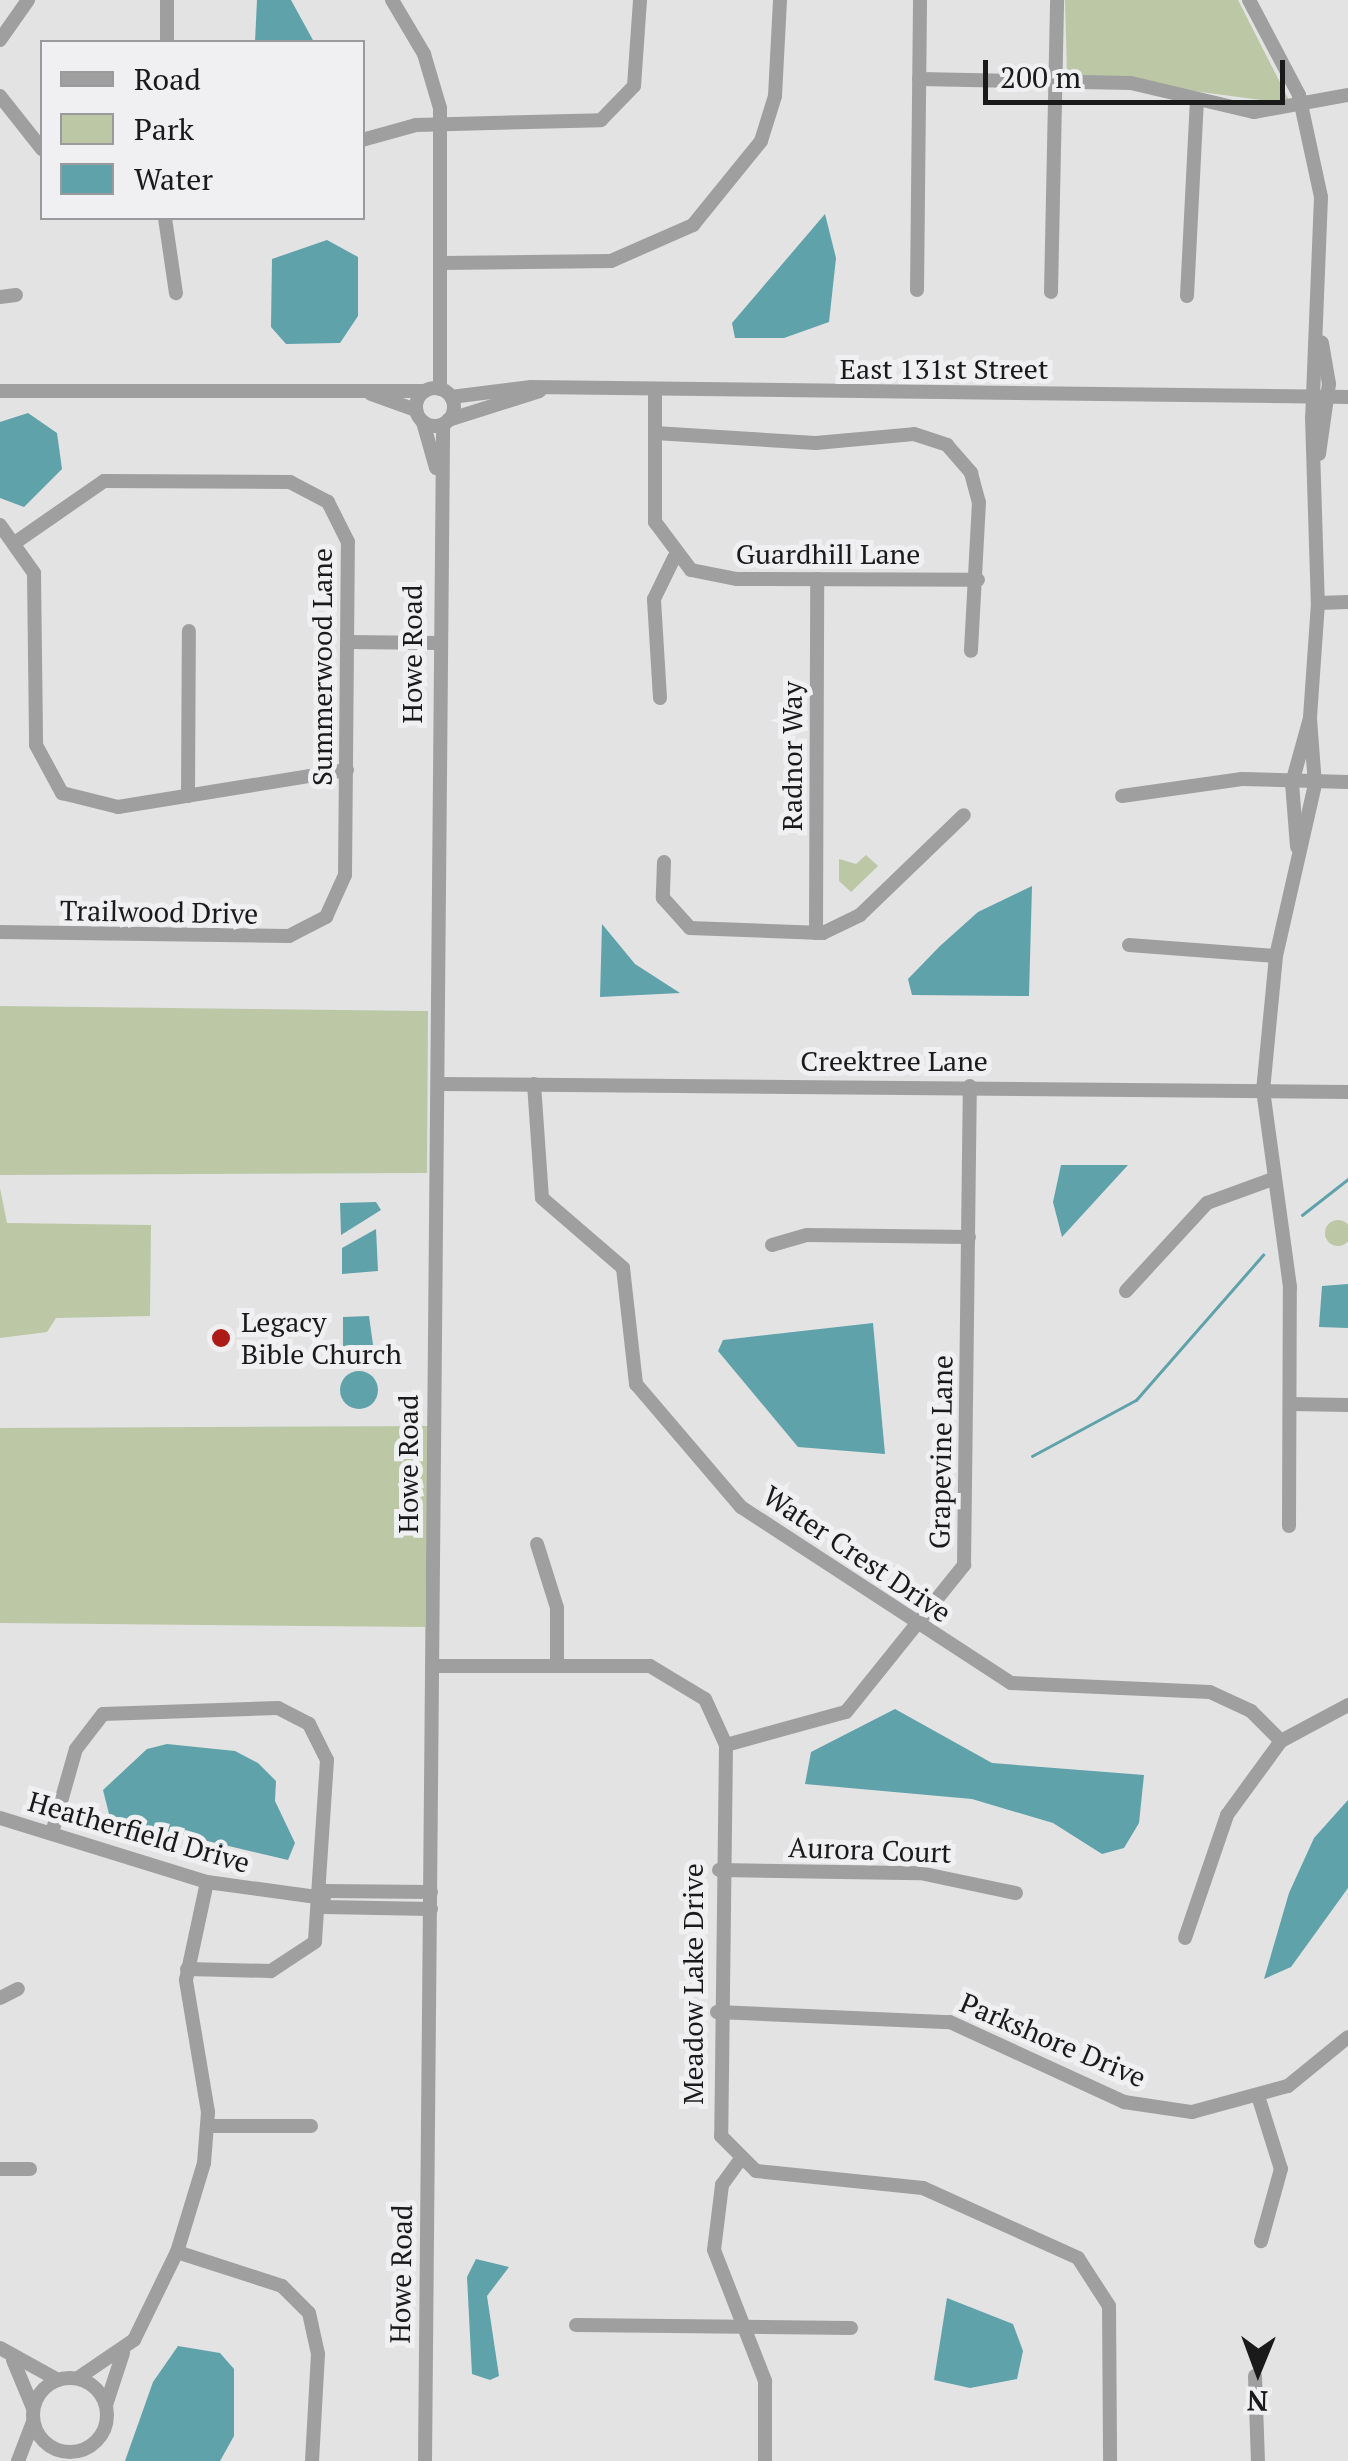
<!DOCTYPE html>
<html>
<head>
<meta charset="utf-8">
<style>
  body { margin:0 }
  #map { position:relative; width:1348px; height:2461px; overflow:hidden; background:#e3e3e4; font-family:"PT Serif",serif }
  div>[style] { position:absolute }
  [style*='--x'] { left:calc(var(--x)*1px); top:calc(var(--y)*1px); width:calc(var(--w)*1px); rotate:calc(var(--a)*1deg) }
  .green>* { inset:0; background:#bcc7a6 }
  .round { border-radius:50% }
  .water>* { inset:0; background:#5fa2aa }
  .stream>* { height:2.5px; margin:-1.25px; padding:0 1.25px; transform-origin:1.25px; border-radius:1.25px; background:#5fa2aa }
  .minor>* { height:14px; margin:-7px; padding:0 7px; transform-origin:7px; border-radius:7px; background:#a09f9f }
  .minor>.ring { margin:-7px; padding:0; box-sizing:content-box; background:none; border:14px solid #a09f9f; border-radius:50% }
  .dots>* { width:28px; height:28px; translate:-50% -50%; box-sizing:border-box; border:5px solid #f0f0f2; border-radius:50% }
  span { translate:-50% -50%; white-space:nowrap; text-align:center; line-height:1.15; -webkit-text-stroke:10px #f0f0f2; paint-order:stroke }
  .street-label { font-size:28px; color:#1a1a1a }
  .poi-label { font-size:28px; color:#1a1a1a }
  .left { translate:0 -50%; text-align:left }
  .legend { position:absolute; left:40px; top:40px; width:325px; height:180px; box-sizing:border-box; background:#f0f0f2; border:2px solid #9a9a9c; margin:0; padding:12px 18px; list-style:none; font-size:30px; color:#1a1a1a }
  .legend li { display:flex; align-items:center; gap:20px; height:50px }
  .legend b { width:50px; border:2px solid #9a9a9c }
  .north { position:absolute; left:1208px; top:2321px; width:100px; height:100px; -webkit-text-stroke:8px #f0f0f2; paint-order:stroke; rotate:181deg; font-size:28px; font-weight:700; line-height:40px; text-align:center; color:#1a1a1a }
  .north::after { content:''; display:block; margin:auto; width:35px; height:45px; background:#1a1a1a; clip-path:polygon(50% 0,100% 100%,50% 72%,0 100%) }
  .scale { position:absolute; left:983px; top:60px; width:302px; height:45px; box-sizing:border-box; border:5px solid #1a1a1a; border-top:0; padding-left:12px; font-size:30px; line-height:35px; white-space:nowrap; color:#1a1a1a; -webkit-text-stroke:8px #f0f0f2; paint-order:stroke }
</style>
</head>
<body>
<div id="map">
  <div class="green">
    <i style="clip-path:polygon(1065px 0,1238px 0,1291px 104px,1067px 74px)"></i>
    <i style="clip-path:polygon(866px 855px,878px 866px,851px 892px,839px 881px,839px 859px,856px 864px)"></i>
    <i style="clip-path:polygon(0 1006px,428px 1011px,427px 1173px,0 1175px)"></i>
    <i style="clip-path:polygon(0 1188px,7px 1223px,151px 1225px,150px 1316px,56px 1318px,47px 1332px,0 1338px)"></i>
    <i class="round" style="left:1325px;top:1220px;width:26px;height:26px"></i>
    <i style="clip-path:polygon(429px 1426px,425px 1627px,0 1623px,0 1428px)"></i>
  </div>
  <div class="water">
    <i style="clip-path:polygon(257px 0,291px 0,314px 42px,255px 42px)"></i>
    <i style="clip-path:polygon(825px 214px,836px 258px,829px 322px,784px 338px,735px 338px,732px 323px)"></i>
    <i style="clip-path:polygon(327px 240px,358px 257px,358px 316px,340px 343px,286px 344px,271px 327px,272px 259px)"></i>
    <i style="clip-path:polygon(28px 413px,57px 433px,62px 469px,24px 507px,0 498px,0 422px)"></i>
    <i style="clip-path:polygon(1032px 886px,1029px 996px,912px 995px,908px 979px,940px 946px,978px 912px)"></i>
    <i style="clip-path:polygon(602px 924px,635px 964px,680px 993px,600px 997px)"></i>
    <i style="clip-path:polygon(1061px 1165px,1128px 1165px,1062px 1237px,1053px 1202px)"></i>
    <i style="clip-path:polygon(340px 1203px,376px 1202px,381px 1210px,341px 1235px)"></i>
    <i style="clip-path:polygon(376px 1229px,378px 1271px,342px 1274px,342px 1248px)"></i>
    <i style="clip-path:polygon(1348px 1284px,1348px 1328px,1319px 1327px,1322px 1286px)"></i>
    <i style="clip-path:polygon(369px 1316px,376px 1366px,343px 1364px,343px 1317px)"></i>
    <i style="clip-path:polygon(873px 1323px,885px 1454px,798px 1447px,718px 1351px,723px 1340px)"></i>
    <i class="round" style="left:340px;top:1371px;width:38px;height:38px"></i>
    <i style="clip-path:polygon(895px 1709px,992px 1763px,1144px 1775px,1139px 1823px,1124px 1848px,1102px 1854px,1053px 1823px,972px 1799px,805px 1784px,811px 1752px)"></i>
    <i style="clip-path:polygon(167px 1744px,235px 1751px,258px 1763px,276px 1781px,275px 1801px,295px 1843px,288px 1860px,110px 1818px,103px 1790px,147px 1749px)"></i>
    <i style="clip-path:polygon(1348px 1800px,1348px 1888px,1291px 1967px,1264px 1979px,1289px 1893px,1314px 1838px)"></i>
    <i style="clip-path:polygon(476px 2259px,509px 2267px,487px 2296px,499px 2376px,490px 2380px,472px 2374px,467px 2277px)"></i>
    <i style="clip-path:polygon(947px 2298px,1013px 2324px,1023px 2351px,1017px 2379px,970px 2388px,934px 2380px)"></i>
    <i style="clip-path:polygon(178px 2346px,220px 2353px,234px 2369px,234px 2436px,220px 2461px,125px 2461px,153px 2382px)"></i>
  </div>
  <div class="stream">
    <i style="--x:1302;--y:1215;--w:58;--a:-38"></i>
    <i style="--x:1032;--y:1456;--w:118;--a:-28.3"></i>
    <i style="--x:1136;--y:1400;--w:193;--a:-48.8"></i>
  </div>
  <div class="minor">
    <i style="--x:392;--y:0;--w:63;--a:59.3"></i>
    <i style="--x:424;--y:54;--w:56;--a:73.5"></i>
    <i style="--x:440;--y:108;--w:281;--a:90"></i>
    <i style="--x:1249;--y:0;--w:107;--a:62.2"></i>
    <i style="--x:1299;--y:95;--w:104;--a:77.8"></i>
    <i style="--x:1321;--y:197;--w:220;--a:92.3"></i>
    <i style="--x:1312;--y:417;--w:186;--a:88.2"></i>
    <i style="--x:1318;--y:603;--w:115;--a:94"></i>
    <i style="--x:1310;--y:718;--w:67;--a:105.5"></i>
    <i style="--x:1292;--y:783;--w:64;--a:85.5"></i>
    <i style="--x:0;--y:40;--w:49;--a:-55"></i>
    <i style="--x:167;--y:42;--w:42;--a:-90"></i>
    <i style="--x:919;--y:79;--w:212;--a:1.1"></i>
    <i style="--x:1131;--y:83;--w:126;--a:13.3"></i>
    <i style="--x:1254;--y:112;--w:96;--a:-10.3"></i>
    <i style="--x:0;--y:96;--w:68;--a:51.6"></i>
    <i style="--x:362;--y:140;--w:56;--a:-15.5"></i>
    <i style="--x:416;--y:125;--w:185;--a:-1.5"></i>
    <i style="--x:601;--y:120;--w:47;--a:-45.9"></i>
    <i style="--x:634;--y:86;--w:86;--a:-86"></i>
    <i style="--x:165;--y:218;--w:76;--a:81.7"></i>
    <i style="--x:441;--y:263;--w:170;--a:-0.7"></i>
    <i style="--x:611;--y:261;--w:90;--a:-23.7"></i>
    <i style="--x:693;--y:225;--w:108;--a:-51"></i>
    <i style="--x:761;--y:141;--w:47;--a:-72.7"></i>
    <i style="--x:775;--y:96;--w:96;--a:-87"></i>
    <i style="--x:917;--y:290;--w:290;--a:-89.4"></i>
    <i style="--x:1051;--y:292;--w:292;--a:-88.8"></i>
    <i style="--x:1187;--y:296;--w:196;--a:-87.1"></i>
    <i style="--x:0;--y:297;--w:16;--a:-7"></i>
    <i class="ring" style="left:416px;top:388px;width:24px;height:24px"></i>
    <i style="--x:0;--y:391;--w:425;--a:0"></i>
    <i style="--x:655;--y:392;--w:130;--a:90"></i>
    <i style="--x:655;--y:522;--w:60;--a:53.1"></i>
    <i style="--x:691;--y:570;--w:47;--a:11.1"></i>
    <i style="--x:737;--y:579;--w:241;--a:0.2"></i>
    <i style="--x:371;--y:394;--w:48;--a:19.6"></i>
    <i style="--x:451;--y:397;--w:81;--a:-7.1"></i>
    <i style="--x:531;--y:387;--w:817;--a:0.7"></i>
    <i style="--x:448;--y:420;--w:96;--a:-17.5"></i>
    <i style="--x:423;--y:422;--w:48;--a:74.2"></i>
    <i style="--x:655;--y:433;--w:161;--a:3.6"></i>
    <i style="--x:816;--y:443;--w:98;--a:-5.2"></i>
    <i style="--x:914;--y:434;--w:35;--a:18"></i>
    <i style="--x:947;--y:445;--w:37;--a:49"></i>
    <i style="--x:971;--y:473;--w:30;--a:75"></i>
    <i style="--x:979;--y:502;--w:149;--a:93.1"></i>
    <i style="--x:1319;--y:454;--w:71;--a:-81.9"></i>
    <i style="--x:1329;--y:384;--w:42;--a:-99.7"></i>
    <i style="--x:0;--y:525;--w:59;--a:54.7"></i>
    <i style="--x:34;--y:573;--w:172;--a:89.3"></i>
    <i style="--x:36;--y:745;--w:55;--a:61.6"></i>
    <i style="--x:62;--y:793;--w:58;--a:14"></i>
    <i style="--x:118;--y:807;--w:232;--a:-9.2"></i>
    <i style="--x:1318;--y:603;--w:30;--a:-2"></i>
    <i style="--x:348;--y:642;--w:90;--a:0.6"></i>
    <i style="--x:660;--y:698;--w:99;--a:-93.5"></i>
    <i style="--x:654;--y:599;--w:46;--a:-64"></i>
    <i style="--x:188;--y:796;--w:165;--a:-89.7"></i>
    <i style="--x:1122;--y:796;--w:121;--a:-8.1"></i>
    <i style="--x:1242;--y:779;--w:106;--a:1.6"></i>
    <i style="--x:664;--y:862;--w:36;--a:92"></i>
    <i style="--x:663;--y:898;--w:40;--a:48"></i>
    <i style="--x:690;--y:928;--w:133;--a:2.2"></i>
    <i style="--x:823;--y:933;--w:41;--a:-25.9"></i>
    <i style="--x:860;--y:915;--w:144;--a:-43.9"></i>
    <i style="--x:0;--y:932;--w:289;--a:0.8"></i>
    <i style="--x:289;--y:936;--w:42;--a:-27.2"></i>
    <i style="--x:326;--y:917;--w:46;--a:-65.7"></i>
    <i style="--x:345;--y:875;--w:333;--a:-89.5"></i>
    <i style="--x:348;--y:542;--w:45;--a:-116.6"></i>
    <i style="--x:328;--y:502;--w:43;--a:-152.2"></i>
    <i style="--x:290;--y:482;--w:186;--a:-179.7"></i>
    <i style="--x:104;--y:481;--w:107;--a:145.3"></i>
    <i style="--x:816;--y:933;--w:354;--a:-89.8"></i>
    <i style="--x:1129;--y:945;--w:147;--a:4.3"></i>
    <i style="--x:439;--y:1084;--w:909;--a:0.5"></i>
    <i style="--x:534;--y:1084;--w:114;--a:86"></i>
    <i style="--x:542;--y:1198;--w:107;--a:40.8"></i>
    <i style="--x:623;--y:1268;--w:117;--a:83.6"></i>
    <i style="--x:636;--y:1384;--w:162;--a:49.5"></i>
    <i style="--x:741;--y:1507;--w:322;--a:33.1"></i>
    <i style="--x:1011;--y:1683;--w:199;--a:2.6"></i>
    <i style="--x:1210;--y:1692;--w:45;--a:24.9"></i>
    <i style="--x:1251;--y:1711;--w:42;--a:45"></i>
    <i style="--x:1281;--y:1741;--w:76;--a:-28.2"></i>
    <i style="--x:772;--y:1245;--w:36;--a:-16"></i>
    <i style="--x:807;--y:1235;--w:162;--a:0.7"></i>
    <i style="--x:1126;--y:1291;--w:120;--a:-47.4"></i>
    <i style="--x:1207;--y:1203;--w:67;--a:-20.1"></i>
    <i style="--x:1291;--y:1404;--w:57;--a:1"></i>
    <i style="--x:1289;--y:1526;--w:239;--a:-89.8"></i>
    <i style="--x:1290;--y:1287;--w:198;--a:-97.8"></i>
    <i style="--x:1263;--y:1091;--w:136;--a:-84.5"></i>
    <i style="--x:1276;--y:956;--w:175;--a:-77.2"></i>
    <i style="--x:1315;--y:785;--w:67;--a:-94.3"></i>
    <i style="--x:537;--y:1544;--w:67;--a:72.6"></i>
    <i style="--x:557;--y:1608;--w:57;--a:90"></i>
    <i style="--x:432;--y:1666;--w:218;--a:0"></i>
    <i style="--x:650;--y:1666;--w:64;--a:31"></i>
    <i style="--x:705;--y:1699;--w:51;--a:65.5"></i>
    <i style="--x:726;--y:1745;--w:391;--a:90.7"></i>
    <i style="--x:721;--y:2136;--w:49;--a:45"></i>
    <i style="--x:756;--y:2171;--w:168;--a:5.8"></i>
    <i style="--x:923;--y:2188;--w:170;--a:24.3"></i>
    <i style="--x:1078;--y:2258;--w:57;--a:57.1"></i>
    <i style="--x:1109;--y:2306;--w:155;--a:89.6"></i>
    <i style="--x:726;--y:1745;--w:124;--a:-15.4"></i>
    <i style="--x:846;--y:1712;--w:189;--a:-51.2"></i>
    <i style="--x:964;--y:1565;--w:479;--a:-89.3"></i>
    <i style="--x:0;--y:1818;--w:217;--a:17.2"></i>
    <i style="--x:207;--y:1882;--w:118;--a:7.8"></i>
    <i style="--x:52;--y:1833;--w:87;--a:-74.1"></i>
    <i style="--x:76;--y:1749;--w:44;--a:-52.4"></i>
    <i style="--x:103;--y:1714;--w:175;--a:-2"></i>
    <i style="--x:278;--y:1708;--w:35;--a:27"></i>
    <i style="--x:309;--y:1724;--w:40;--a:63.4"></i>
    <i style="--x:327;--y:1760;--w:182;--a:93.8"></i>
    <i style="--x:315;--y:1942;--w:53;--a:146.6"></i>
    <i style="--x:271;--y:1971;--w:84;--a:-178.6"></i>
    <i style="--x:719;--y:1870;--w:201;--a:0.9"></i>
    <i style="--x:920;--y:1873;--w:98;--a:11.8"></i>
    <i style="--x:325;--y:1891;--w:106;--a:0.5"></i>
    <i style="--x:324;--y:1907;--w:107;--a:1.1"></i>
    <i style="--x:1185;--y:1938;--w:130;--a:-71.1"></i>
    <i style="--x:1227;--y:1815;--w:92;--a:-53.9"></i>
    <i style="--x:0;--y:1998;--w:20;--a:-27"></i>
    <i style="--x:717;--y:2012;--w:233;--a:2.5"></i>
    <i style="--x:950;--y:2022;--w:192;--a:24.7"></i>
    <i style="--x:1124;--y:2102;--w:69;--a:8.4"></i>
    <i style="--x:1192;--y:2112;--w:99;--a:-15.2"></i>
    <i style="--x:1288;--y:2086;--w:77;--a:-39.2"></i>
    <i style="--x:1259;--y:2099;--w:73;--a:72.6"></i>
    <i style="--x:1281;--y:2169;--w:75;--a:105.5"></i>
    <i style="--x:209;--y:2126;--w:102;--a:0"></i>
    <i style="--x:740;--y:2160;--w:31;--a:126"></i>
    <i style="--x:722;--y:2185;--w:65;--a:97"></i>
    <i style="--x:714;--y:2250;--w:141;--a:68.7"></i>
    <i style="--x:765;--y:2381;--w:80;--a:90"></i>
    <i style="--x:0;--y:2169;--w:30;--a:0"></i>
    <i style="--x:177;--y:2252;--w:110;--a:17.9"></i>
    <i style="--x:282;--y:2286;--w:38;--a:45"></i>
    <i style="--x:309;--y:2313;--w:42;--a:77.6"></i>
    <i style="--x:318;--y:2354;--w:107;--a:93.2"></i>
    <i style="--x:576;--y:2325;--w:275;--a:0.6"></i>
    <i style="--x:0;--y:2348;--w:66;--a:28.9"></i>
    <i style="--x:13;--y:2360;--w:52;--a:67.4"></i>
    <i style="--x:1255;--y:2376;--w:85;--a:88"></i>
    <i class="ring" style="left:33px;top:2378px;width:60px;height:60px"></i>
    <i style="--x:78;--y:2378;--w:68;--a:-34.2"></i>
    <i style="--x:134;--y:2340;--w:98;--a:-64"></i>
    <i style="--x:177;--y:2252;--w:93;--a:-73.1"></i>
    <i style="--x:204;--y:2163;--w:51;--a:-85.5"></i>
    <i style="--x:208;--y:2112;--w:134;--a:-99.5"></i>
    <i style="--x:186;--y:1980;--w:100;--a:-77.9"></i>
    <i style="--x:106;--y:2405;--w:55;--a:-71.9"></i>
    <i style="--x:18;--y:2461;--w:42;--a:-69"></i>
    <i style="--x:425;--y:2461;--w:2037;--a:-89.49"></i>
  </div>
  <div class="dots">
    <i style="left:221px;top:1338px;background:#ac1b16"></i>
  </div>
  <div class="street-label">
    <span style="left:944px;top:369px">East 131st Street</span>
    <span style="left:828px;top:554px">Guardhill Lane</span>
    <span style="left:412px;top:654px;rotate:-90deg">Howe Road</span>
    <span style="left:322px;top:667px;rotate:-90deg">Summerwood Lane</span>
    <span style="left:792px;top:756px;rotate:-90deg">Radnor Way</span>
    <span style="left:159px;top:912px;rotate:1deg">Trailwood Drive</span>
    <span style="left:894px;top:1061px">Creektree Lane</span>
    <span style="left:941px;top:1452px;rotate:-89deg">Grapevine Lane</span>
    <span style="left:408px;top:1464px;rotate:-90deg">Howe Road</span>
    <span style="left:857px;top:1554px;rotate:34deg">Water Crest Drive</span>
    <span style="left:139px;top:1832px;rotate:16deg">Heatherfield Drive</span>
    <span style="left:870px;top:1850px;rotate:2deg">Aurora Court</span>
    <span style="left:693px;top:1984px;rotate:-90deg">Meadow Lake Drive</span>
    <span style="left:1053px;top:2040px;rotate:23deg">Parkshore Drive</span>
    <span style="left:401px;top:2274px;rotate:-89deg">Howe Road</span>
  </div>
  <div class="poi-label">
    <span class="left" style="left:241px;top:1338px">Legacy<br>Bible Church</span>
  </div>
  <ul class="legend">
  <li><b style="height:12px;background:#a09f9f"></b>Road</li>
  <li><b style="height:28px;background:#bcc7a6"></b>Park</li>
  <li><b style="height:28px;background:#5fa2aa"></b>Water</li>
  </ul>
  <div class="north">N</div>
  <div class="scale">200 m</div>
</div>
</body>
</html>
